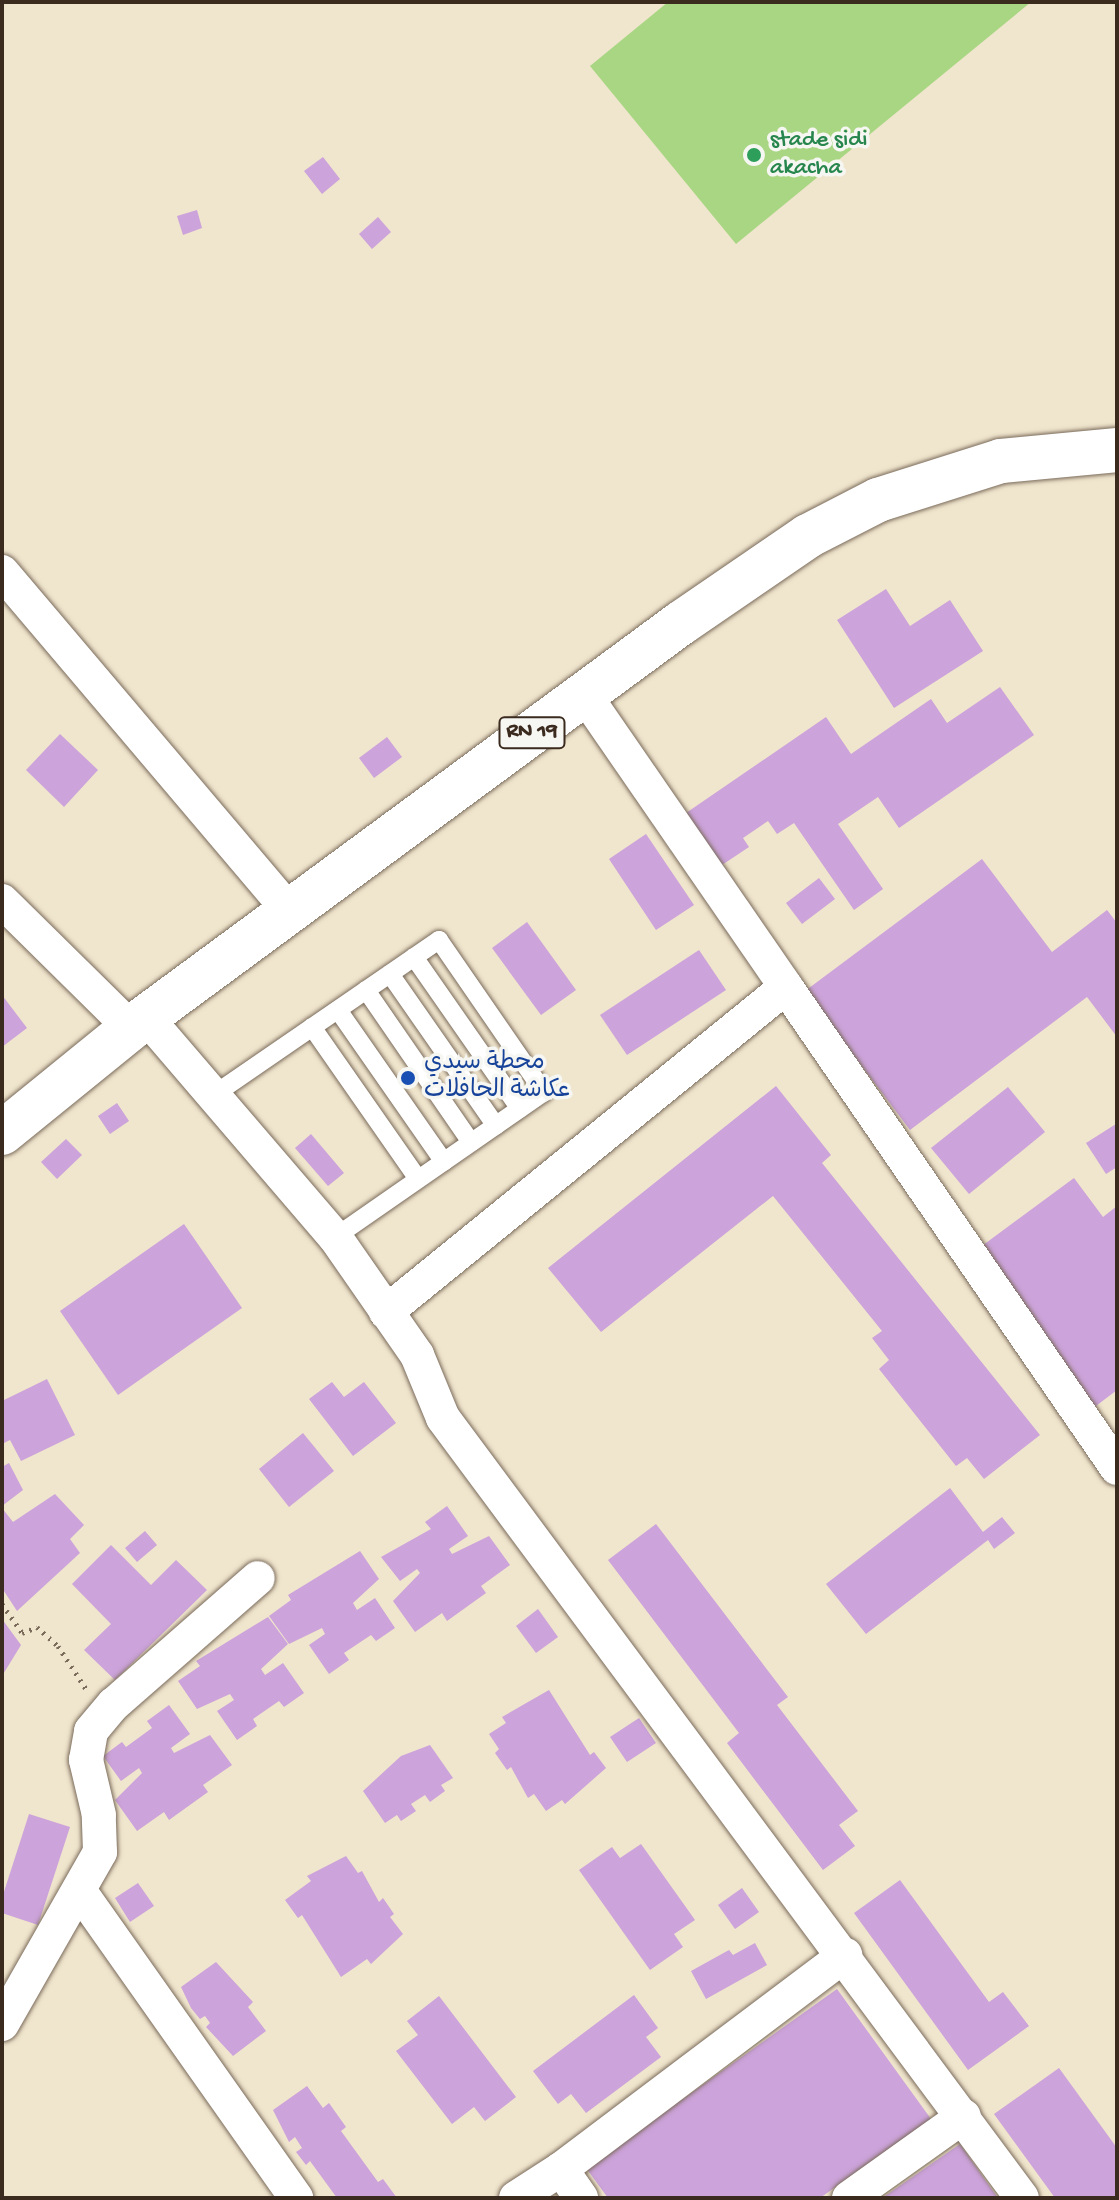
<!DOCTYPE html>
<html>
<head>
<meta charset="utf-8">
<style>
  body { margin:0 }
  #map { position:relative; width:1119px; height:2200px; overflow:hidden; background:#f0e5cd; font-family:"Gochi Hand","Playpen Sans Arabic",sans-serif }
  div>[style] { position:absolute }
  [style*='--x'] { left:calc(var(--x)*1px); top:calc(var(--y)*1px); width:calc(var(--w)*1px); rotate:calc(var(--a)*1deg) }
  .green>* { inset:0; background:#a8d683 }
  .building>* { inset:0; background:#cca3da }
  .path>* { height:5px; margin-top:-2.5px; transform-origin:0; background:repeating-linear-gradient(90deg,#7a6b5b 0 2px,transparent 0 8px) }
  .roads { filter:drop-shadow(0 0 2px #7a6b5b) drop-shadow(0 0 2px #7a6b5b) }
  .service>* { height:18px; margin:-9px; padding:0 9px; transform-origin:9px; border-radius:9px; background:#fff }
  .minor>* { height:34px; margin:-17px; padding:0 17px; transform-origin:17px; border-radius:17px; background:#fff }
  .primary>* { height:44px; margin:-22px; padding:0 22px; transform-origin:22px; border-radius:22px; background:#fff }
  .dots>* { width:22px; height:22px; translate:-50% -50%; box-sizing:border-box; border:4px solid #f6f6f2; border-radius:50% }
  span { translate:-50% -50%; white-space:nowrap; text-align:center; line-height:1.15; -webkit-text-stroke:7px #f6f6f2; paint-order:stroke }
  .shield-label span { padding:2px 6px; background:#f6f6f2; border:2px solid; border-radius:6px; -webkit-text-stroke-width:0 }
  .shield-label { font-size:22px; color:#3b2a1e; font-weight:700 }
  .leisure-label { font-size:24px; color:#27864d }
  .left { translate:0 -50%; text-align:left }
  .transit-label { font-size:24px; color:#164399 }
  .frame { position:absolute; inset:0; border:4px solid #3b2a1e; pointer-events:none }
</style>
</head>
<body>
<div id="map">
  <div class="green">
    <i style="clip-path:polygon(668px 2px,1031px 2px,736px 244px,590px 66px)"></i>
  </div>
  <div class="building">
    <i style="clip-path:polygon(323px 157px,340px 179px,322px 194px,304px 171px)"></i>
    <i style="clip-path:polygon(197px 210px,202px 228px,183px 235px,177px 216px)"></i>
    <i style="clip-path:polygon(378px 217px,391px 232px,372px 249px,359px 234px)"></i>
    <i style="clip-path:polygon(886px 589px,910px 626px,950px 600px,983px 651px,894px 708px,837px 620px)"></i>
    <i style="clip-path:polygon(1000px 687px,1034px 735px,899px 828px,878px 797px,838px 824px,883px 889px,854px 910px,794px 823px,777px 834px,768px 821px,743px 838px,749px 847px,722px 865px,686px 813px,826px 717px,851px 754px,931px 699px,947px 723px)"></i>
    <i style="clip-path:polygon(60px 734px,98px 770px,64px 807px,26px 770px)"></i>
    <i style="clip-path:polygon(387px 737px,402px 757px,374px 778px,359px 758px)"></i>
    <i style="clip-path:polygon(646px 834px,694px 905px,656px 930px,609px 859px)"></i>
    <i style="clip-path:polygon(982px 859px,1052px 952px,1107px 910px,1117px 923px,1117px 1037px,1087px 997px,910px 1130px,805px 991px)"></i>
    <i style="clip-path:polygon(819px 878px,835px 899px,802px 924px,786px 903px)"></i>
    <i style="clip-path:polygon(527px 922px,576px 990px,541px 1015px,492px 948px)"></i>
    <i style="clip-path:polygon(699px 950px,726px 990px,627px 1055px,600px 1015px)"></i>
    <i style="clip-path:polygon(2px 995px,27px 1028px,2px 1047px)"></i>
    <i style="clip-path:polygon(776px 1086px,831px 1155px,822px 1163px,1040px 1435px,984px 1479px,967px 1458px,956px 1466px,879px 1369px,889px 1360px,872px 1338px,882px 1331px,773px 1196px,601px 1332px,548px 1268px)"></i>
    <i style="clip-path:polygon(1008px 1087px,1045px 1132px,969px 1194px,931px 1148px)"></i>
    <i style="clip-path:polygon(117px 1103px,129px 1121px,110px 1134px,98px 1116px)"></i>
    <i style="clip-path:polygon(1116px 1124px,1117px 1167px,1106px 1174px,1086px 1143px)"></i>
    <i style="clip-path:polygon(311px 1134px,344px 1173px,328px 1186px,295px 1148px)"></i>
    <i style="clip-path:polygon(66px 1139px,82px 1155px,57px 1179px,41px 1162px)"></i>
    <i style="clip-path:polygon(1074px 1178px,1103px 1217px,1117px 1206px,1117px 1390px,1092px 1409px,975px 1251px)"></i>
    <i style="clip-path:polygon(184px 1224px,242px 1308px,118px 1395px,60px 1311px)"></i>
    <i style="clip-path:polygon(47px 1379px,75px 1435px,21px 1461px,10px 1440px,2px 1444px,2px 1401px)"></i>
    <i style="clip-path:polygon(332px 1382px,344px 1397px,364px 1382px,396px 1423px,353px 1456px,309px 1399px)"></i>
    <i style="clip-path:polygon(303px 1433px,334px 1471px,289px 1507px,259px 1469px)"></i>
    <i style="clip-path:polygon(9px 1463px,23px 1490px,2px 1506px,2px 1467px)"></i>
    <i style="clip-path:polygon(950px 1488px,983px 1532px,1002px 1517px,1015px 1533px,994px 1549px,988px 1540px,866px 1634px,826px 1584px)"></i>
    <i style="clip-path:polygon(55px 1494px,84px 1525px,70px 1539px,80px 1553px,17px 1611px,2px 1588px,2px 1508px,13px 1522px)"></i>
    <i style="clip-path:polygon(447px 1506px,468px 1536px,449px 1549px,452px 1554px,489px 1536px,510px 1565px,481px 1586px,486px 1593px,447px 1621px,442px 1613px,415px 1632px,393px 1601px,420px 1573px,417px 1569px,400px 1581px,381px 1557px,431px 1529px,425px 1522px)"></i>
    <i style="clip-path:polygon(656px 1524px,788px 1697px,777px 1705px,858px 1811px,839px 1825px,855px 1846px,823px 1870px,727px 1743px,739px 1733px,608px 1560px)"></i>
    <i style="clip-path:polygon(145px 1531px,157px 1545px,137px 1562px,125px 1548px)"></i>
    <i style="clip-path:polygon(111px 1545px,151px 1585px,176px 1560px,207px 1590px,115px 1680px,84px 1650px,111px 1624px,72px 1584px)"></i>
    <i style="clip-path:polygon(360px 1551px,379px 1579px,353px 1603px,357px 1610px,375px 1598px,395px 1628px,376px 1641px,371px 1635px,344px 1653px,349px 1660px,329px 1674px,309px 1645px,325px 1634px,322px 1628px,289px 1644px,269px 1616px,291px 1600px,288px 1595px)"></i>
    <i style="clip-path:polygon(538px 1609px,558px 1637px,536px 1653px,516px 1626px)"></i>
    <i style="clip-path:polygon(268px 1617px,288px 1644px,261px 1669px,265px 1675px,283px 1663px,304px 1693px,284px 1707px,279px 1701px,253px 1719px,257px 1726px,237px 1740px,217px 1711px,234px 1700px,230px 1694px,197px 1709px,178px 1681px,200px 1666px,196px 1661px)"></i>
    <i style="clip-path:polygon(2px 1619px,21px 1645px,2px 1676px)"></i>
    <i style="clip-path:polygon(549px 1690px,590px 1755px,594px 1752px,606px 1768px,565px 1804px,562px 1800px,546px 1811px,534px 1794px,528px 1798px,511px 1767px,507px 1770px,495px 1753px,499px 1749px,489px 1734px,506px 1723px,502px 1717px)"></i>
    <i style="clip-path:polygon(169px 1705px,190px 1734px,171px 1748px,174px 1753px,210px 1735px,232px 1765px,203px 1785px,208px 1792px,169px 1820px,164px 1812px,137px 1831px,115px 1800px,142px 1773px,139px 1768px,121px 1781px,103px 1756px,122px 1742px,126px 1747px,152px 1728px,147px 1721px)"></i>
    <i style="clip-path:polygon(639px 1718px,656px 1743px,627px 1762px,610px 1737px)"></i>
    <i style="clip-path:polygon(430px 1745px,453px 1778px,441px 1785px,445px 1791px,430px 1802px,425px 1795px,411px 1804px,416px 1811px,401px 1821px,397px 1815px,385px 1823px,363px 1791px,401px 1756px)"></i>
    <i style="clip-path:polygon(29px 1814px,70px 1827px,38px 1925px,2px 1913px,2px 1898px)"></i>
    <i style="clip-path:polygon(641px 1844px,695px 1920px,674px 1934px,683px 1947px,650px 1970px,579px 1870px,612px 1847px,620px 1858px)"></i>
    <i style="clip-path:polygon(346px 1856px,358px 1873px,362px 1871px,379px 1902px,383px 1898px,394px 1914px,390px 1917px,403px 1934px,371px 1964px,367px 1959px,341px 1977px,302px 1915px,298px 1918px,285px 1900px,311px 1881px,307px 1876px)"></i>
    <i style="clip-path:polygon(900px 1880px,989px 2002px,1003px 1992px,1029px 2026px,968px 2070px,854px 1913px)"></i>
    <i style="clip-path:polygon(138px 1883px,154px 1906px,130px 1922px,115px 1898px)"></i>
    <i style="clip-path:polygon(742px 1888px,759px 1912px,735px 1929px,718px 1905px)"></i>
    <i style="clip-path:polygon(755px 1943px,767px 1965px,706px 1999px,691px 1971px,729px 1950px,733px 1955px)"></i>
    <i style="clip-path:polygon(216px 1962px,253px 2002px,248px 2007px,266px 2031px,233px 2056px,206px 2027px,210px 2023px,205px 2016px,200px 2019px,191px 2008px,181px 1987px)"></i>
    <i style="clip-path:polygon(837px 1989px,931px 2119px,820px 2198px,608px 2198px,586px 2168px)"></i>
    <i style="clip-path:polygon(634px 1995px,658px 2028px,646px 2037px,661px 2057px,586px 2113px,571px 2094px,558px 2104px,533px 2071px)"></i>
    <i style="clip-path:polygon(439px 1996px,516px 2097px,485px 2121px,474px 2107px,452px 2124px,396px 2051px,418px 2035px,407px 2021px)"></i>
    <i style="clip-path:polygon(1059px 2068px,1117px 2148px,1117px 2198px,1055px 2198px,994px 2114px)"></i>
    <i style="clip-path:polygon(307px 2086px,323px 2108px,329px 2103px,346px 2127px,341px 2131px,378px 2182px,383px 2179px,397px 2198px,337px 2198px,310px 2161px,306px 2165px,296px 2152px,302px 2148px,295px 2137px,289px 2142px,273px 2110px)"></i>
    <i style="clip-path:polygon(960px 2144px,998px 2198px,882px 2198px)"></i>
  </div>
  <div class="path">
    <i style="--x:2;--y:1604;--w:35;--a:55"></i>
    <i style="--x:22;--y:1633;--w:16;--a:-22"></i>
    <i style="--x:37;--y:1627;--w:28;--a:42"></i>
    <i style="--x:58;--y:1646;--w:51;--a:56.9"></i>
  </div>
  <div class="roads">
    <div class="service">
      <i style="--x:414;--y:957;--w:185;--a:55.1"></i>
      <i style="--x:390;--y:974;--w:185;--a:55.1"></i>
      <i style="--x:366;--y:990;--w:185;--a:55.4"></i>
      <i style="--x:338;--y:1010;--w:185;--a:55.1"></i>
      <i style="--x:312;--y:1027;--w:185;--a:55.1"></i>
      <i style="--x:215;--y:1094;--w:272;--a:-34.5"></i>
      <i style="--x:439;--y:940;--w:185;--a:55.4"></i>
      <i style="--x:544;--y:1092;--w:254;--a:145.2"></i>
    </div>
    <div class="minor">
      <i style="--x:2;--y:572;--w:446;--a:49.7"></i>
      <i style="--x:584;--y:694;--w:356;--a:55.4"></i>
      <i style="--x:2;--y:901;--w:181;--a:44.6"></i>
      <i style="--x:147;--y:1018;--w:289;--a:49.4"></i>
      <i style="--x:335;--y:1237;--w:144;--a:55.2"></i>
      <i style="--x:417;--y:1355;--w:68;--a:67.6"></i>
      <i style="--x:443;--y:1418;--w:971;--a:53.41"></i>
      <i style="--x:386;--y:1312;--w:515;--a:-39.09"></i>
      <i style="--x:786;--y:987;--w:584;--a:55.47"></i>
      <i style="--x:79;--y:1890;--w:377;--a:54.8"></i>
      <i style="--x:2;--y:2024;--w:198;--a:-60.3"></i>
      <i style="--x:100;--y:1852;--w:37;--a:-92"></i>
      <i style="--x:99;--y:1815;--w:57;--a:-103.3"></i>
      <i style="--x:86;--y:1760;--w:29;--a:-80"></i>
      <i style="--x:91;--y:1731;--w:35;--a:-50"></i>
      <i style="--x:114;--y:1704;--w:191;--a:-41.2"></i>
      <i style="--x:561;--y:2169;--w:35;--a:55"></i>
      <i style="--x:516;--y:2198;--w:54;--a:-32.8"></i>
      <i style="--x:561;--y:2169;--w:356;--a:-37"></i>
      <i style="--x:849;--y:2198;--w:141;--a:-35.5"></i>
    </div>
    <div class="primary">
      <i style="--x:2;--y:1133;--w:166;--a:-39.1"></i>
      <i style="--x:131;--y:1028;--w:683;--a:-36.37"></i>
      <i style="--x:681;--y:623;--w:154;--a:-34.4"></i>
      <i style="--x:808;--y:536;--w:79;--a:-27.2"></i>
      <i style="--x:878;--y:500;--w:129;--a:-17.6"></i>
      <i style="--x:1001;--y:461;--w:117;--a:-5.4"></i>
    </div>
  </div>
  <div class="dots">
    <i style="left:754px;top:155px;background:#2e9e5b"></i>
    <i style="left:408px;top:1078px;background:#1a4fb4"></i>
  </div>
  <div class="shield-label">
    <span style="left:532px;top:733px">RN 19</span>
  </div>
  <div class="leisure-label">
    <span class="left" style="left:770px;top:155px">stade sidi<br>akacha</span>
  </div>
  <div class="transit-label">
    <span class="left" style="left:424px;top:1078px">محطة سيدي<br>عكاشة الحافلات</span>
  </div>
  <div class="frame"></div>
</div>
</body>
</html>
